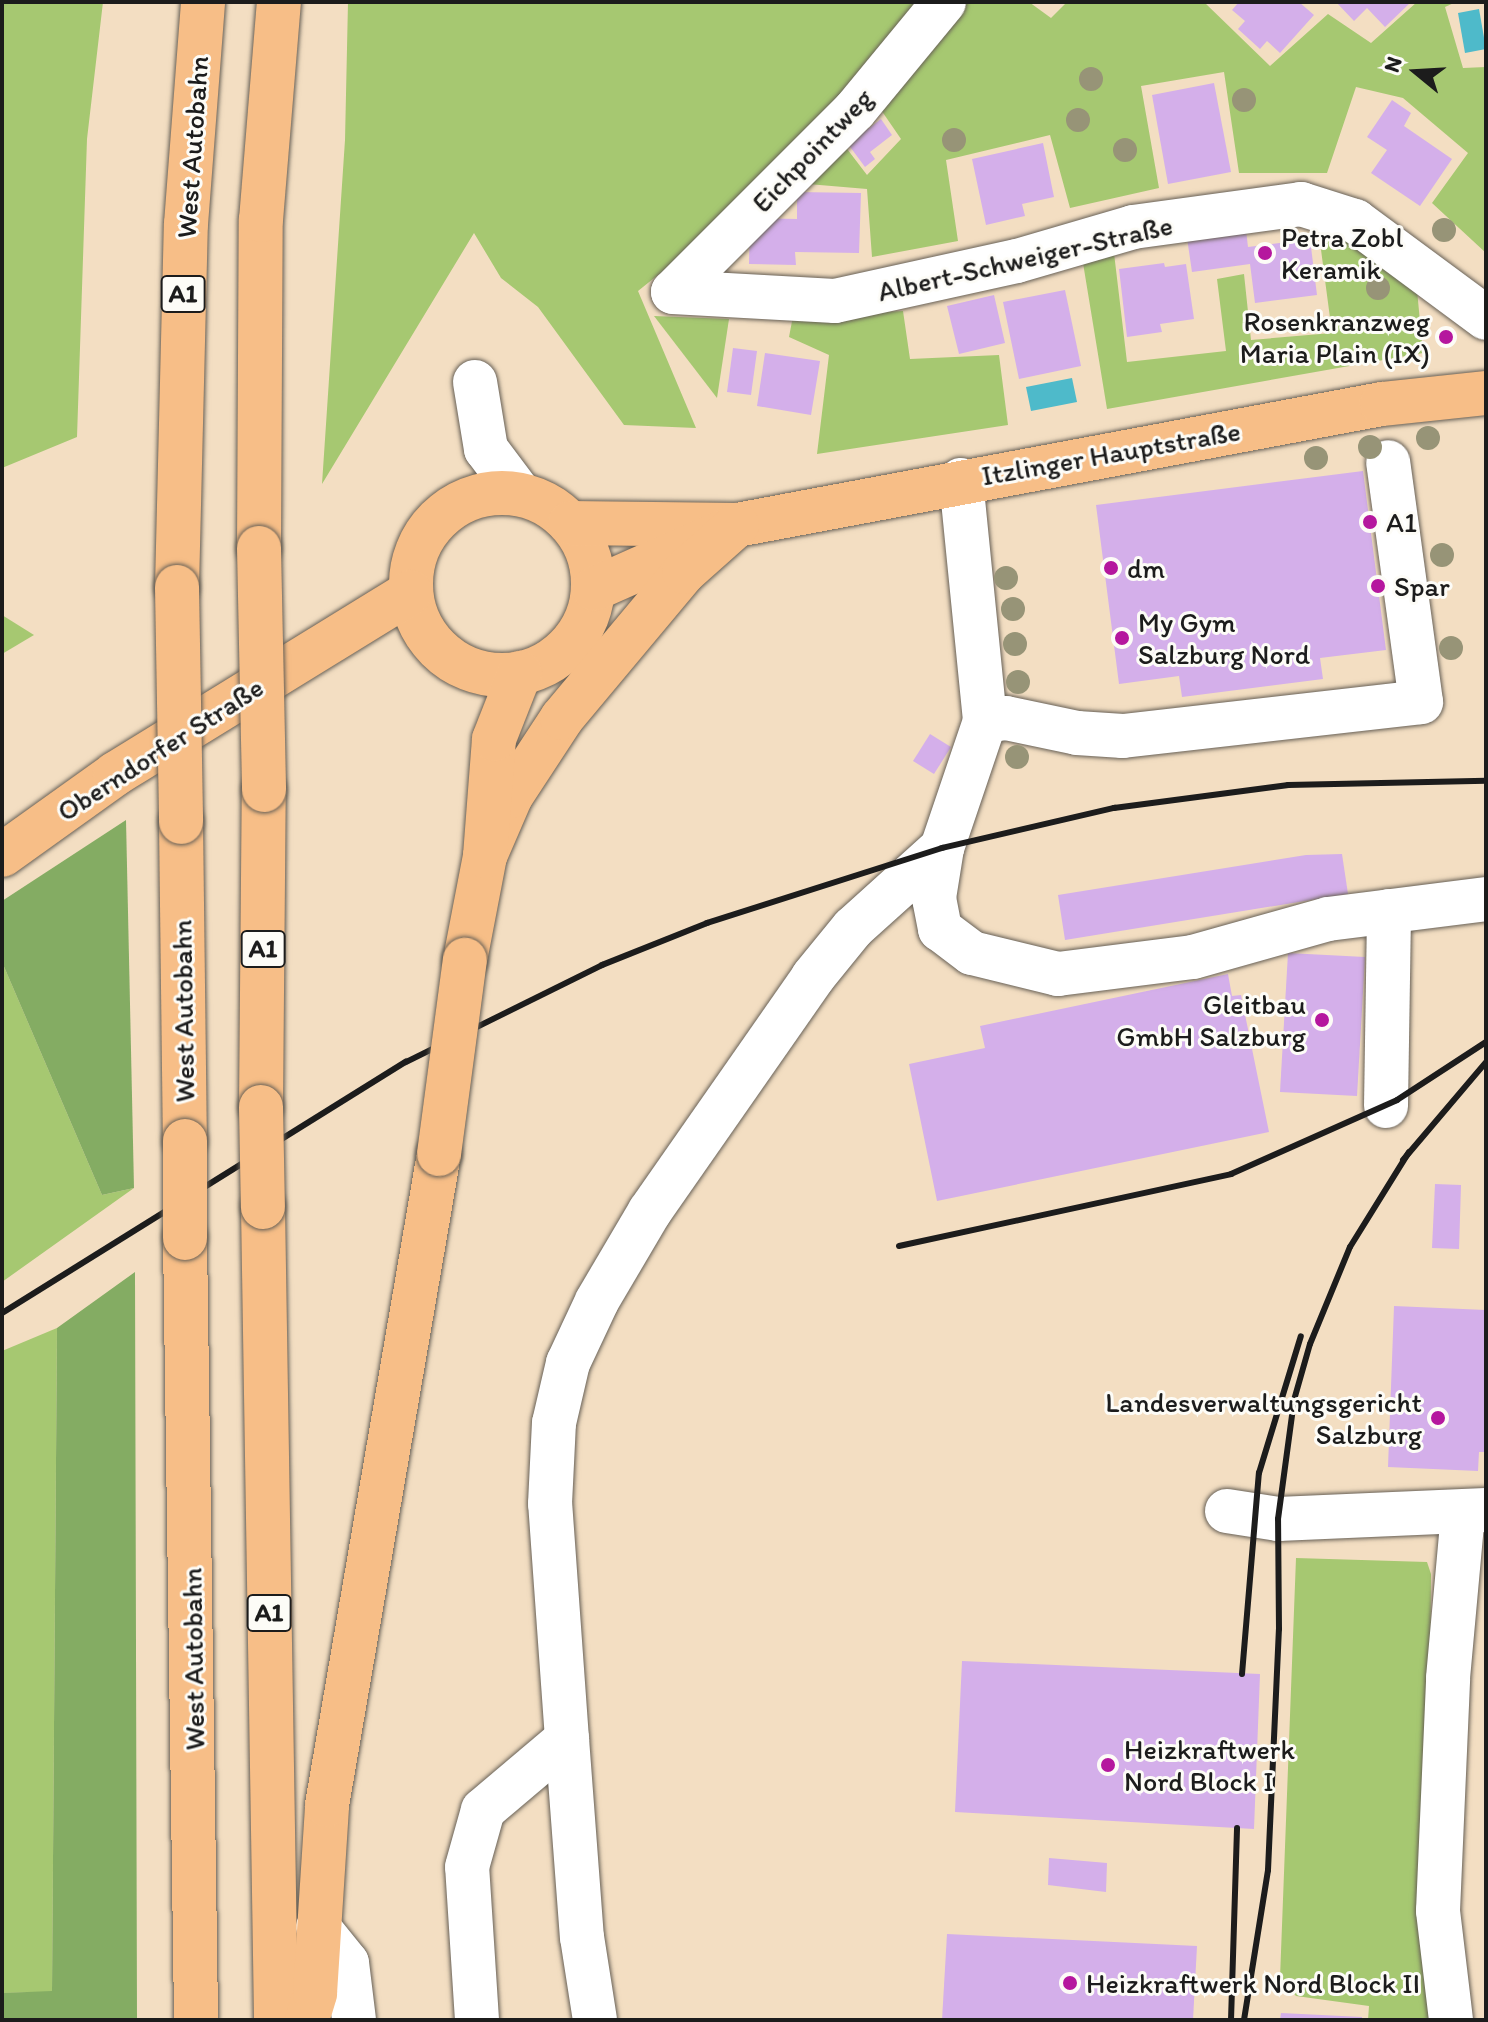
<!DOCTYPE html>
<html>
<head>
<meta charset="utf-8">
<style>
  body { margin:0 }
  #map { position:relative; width:1488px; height:2022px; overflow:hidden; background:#f3dec2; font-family:Itim,sans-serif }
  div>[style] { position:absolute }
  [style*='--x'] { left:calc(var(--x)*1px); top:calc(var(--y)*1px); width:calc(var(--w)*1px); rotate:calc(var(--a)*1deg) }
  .green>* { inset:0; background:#a6c871 }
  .forest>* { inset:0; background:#84ac63 }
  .water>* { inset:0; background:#4ebaca }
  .building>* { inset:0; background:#d4afea }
  .roads { filter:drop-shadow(0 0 2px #676056) drop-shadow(0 0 2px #676056) }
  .minor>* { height:44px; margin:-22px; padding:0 22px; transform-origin:22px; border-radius:22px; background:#fff }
  .major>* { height:44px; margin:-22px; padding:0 22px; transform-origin:22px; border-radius:22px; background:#f7be87 }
  .major>.ring { margin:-22px; padding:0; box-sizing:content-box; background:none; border:44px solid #f7be87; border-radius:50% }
  .highway>* { height:44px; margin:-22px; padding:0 22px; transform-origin:22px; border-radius:22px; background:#f7be87 }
  .rail>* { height:6px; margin:-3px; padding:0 3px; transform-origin:3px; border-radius:3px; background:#1c1c1c }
  .bridges { filter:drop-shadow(0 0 2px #676056) drop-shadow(0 0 2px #676056) }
  .highway-bridge>* { height:44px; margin:-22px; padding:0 22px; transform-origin:22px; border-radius:22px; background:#f7be87 }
  .trees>* { width:24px; height:24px; margin:-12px; border-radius:50%; background:#979477 }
  .dots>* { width:22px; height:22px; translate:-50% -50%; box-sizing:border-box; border:4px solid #fdfcf7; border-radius:50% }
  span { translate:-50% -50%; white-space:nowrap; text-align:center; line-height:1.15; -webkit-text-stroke:6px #fdfcf7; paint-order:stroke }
  .shield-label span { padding:2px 6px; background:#fdfcf7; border:2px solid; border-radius:6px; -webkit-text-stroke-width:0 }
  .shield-label { font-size:26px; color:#1c1c1c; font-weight:700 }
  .street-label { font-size:28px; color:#1c1c1c }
  .poi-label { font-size:28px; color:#1c1c1c }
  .left { translate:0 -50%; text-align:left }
  .right { translate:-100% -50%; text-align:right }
  .frame { position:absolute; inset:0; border:4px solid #1c1c1c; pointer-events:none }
  .north { position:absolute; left:1376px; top:32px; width:80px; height:80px; -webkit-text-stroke:6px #fdfcf7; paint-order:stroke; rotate:288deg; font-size:22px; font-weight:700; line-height:32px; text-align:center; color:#1c1c1c }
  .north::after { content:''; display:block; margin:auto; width:28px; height:36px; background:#1c1c1c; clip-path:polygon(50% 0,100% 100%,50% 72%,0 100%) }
</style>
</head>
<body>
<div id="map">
  <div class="green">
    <i style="clip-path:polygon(2px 2px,103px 2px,87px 139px,77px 437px,2px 468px)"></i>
    <i style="clip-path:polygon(348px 2px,936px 2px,730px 217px,638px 291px,696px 428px,624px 425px,538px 307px,501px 278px,474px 233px,322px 484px,345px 140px)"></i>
    <i style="clip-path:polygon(961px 2px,1029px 2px,1051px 18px,1067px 2px,1204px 2px,1270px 66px,1328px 14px,1371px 43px,1417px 2px,1456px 2px,1445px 7px,1463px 68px,1486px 67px,1486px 253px,1432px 203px,1468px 153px,1403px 98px,1356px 87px,1327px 173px,1239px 173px,1224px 72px,1141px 86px,1159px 188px,1070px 208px,1050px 135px,946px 160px,958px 241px,872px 257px,867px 189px,796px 183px,841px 141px,867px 175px,901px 139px,879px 107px)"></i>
    <i style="clip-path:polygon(1318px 227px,1372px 251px,1417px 290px,1423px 353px,1107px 409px,1083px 263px,1114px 253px,1127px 362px,1226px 351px,1217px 279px,1244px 274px,1251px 340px,1332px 333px)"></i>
    <i style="clip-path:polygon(903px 311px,910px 359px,999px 355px,1008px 425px,817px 454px,829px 355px,789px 337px,793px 316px)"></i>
    <i style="clip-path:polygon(654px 316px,729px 319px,717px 398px)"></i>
    <i style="clip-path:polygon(2px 615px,34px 635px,2px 654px)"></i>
    <i style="clip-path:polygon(2px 962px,102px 1195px,134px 1188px,2px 1282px)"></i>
    <i style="clip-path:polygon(57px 1328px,52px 1992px,2px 1993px,2px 1351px)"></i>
    <i style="clip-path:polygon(1296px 1558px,1427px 1562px,1431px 1574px,1429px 1790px,1443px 2020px,1368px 2020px,1369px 2006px,1296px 1996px,1280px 1978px)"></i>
  </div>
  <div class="forest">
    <i style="clip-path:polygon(126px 820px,134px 1188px,102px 1195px,2px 962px,2px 901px)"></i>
    <i style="clip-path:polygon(135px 1272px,137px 2020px,2px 2020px,2px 1993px,52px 1991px,57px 1328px)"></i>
  </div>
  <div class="water">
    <i style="clip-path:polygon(1479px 9px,1486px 49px,1465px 53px,1458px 13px)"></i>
    <i style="clip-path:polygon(1072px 378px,1077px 402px,1031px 411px,1026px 387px)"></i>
  </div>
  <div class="building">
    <i style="clip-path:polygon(1239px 2px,1299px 2px,1314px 15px,1280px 53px,1267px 41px,1260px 49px,1238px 29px,1245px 21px,1232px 10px)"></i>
    <i style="clip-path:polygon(1336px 2px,1411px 2px,1385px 27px,1367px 8px,1354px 21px)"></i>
    <i style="clip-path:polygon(1214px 83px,1231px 172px,1168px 184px,1152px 95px)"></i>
    <i style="clip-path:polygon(1392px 100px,1411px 113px,1404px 126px,1452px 159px,1420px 206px,1371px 173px,1387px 150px,1367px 137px)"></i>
    <i style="clip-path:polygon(881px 119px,892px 135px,870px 152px,875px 159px,865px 167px,848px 144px)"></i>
    <i style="clip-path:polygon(1043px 143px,1054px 197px,1022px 204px,1025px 216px,986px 225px,972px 159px)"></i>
    <i style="clip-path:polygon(797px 192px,861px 193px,859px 253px,795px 252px,796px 265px,749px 264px,750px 218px,797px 219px)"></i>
    <i style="clip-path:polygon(1246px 230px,1248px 247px,1310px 239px,1317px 295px,1255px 303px,1250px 264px,1192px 272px,1187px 238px)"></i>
    <i style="clip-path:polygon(1164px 263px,1165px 267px,1186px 264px,1194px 319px,1160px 324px,1162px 332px,1127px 337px,1119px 269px)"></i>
    <i style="clip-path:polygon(1065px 290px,1081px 366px,1019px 379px,1003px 302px)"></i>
    <i style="clip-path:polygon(994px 295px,1005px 343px,959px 354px,947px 306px)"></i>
    <i style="clip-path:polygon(733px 348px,757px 351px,751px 395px,727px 392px)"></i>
    <i style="clip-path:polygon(765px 353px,820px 361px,811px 415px,757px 406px)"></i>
    <i style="clip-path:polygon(1363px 471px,1386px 650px,1320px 658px,1323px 679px,1182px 697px,1179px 676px,1119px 684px,1096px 505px)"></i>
    <i style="clip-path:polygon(930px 734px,951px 747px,934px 774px,913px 761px)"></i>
    <i style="clip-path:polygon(1342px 854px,1348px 894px,1065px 940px,1058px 895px,1306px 855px)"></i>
    <i style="clip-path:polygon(1288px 953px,1365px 957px,1357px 1096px,1280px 1092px)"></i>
    <i style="clip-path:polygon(1228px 974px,1232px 996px,1241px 995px,1269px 1132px,937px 1201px,909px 1064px,985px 1048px,980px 1026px)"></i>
    <i style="clip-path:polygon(1435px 1184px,1461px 1185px,1459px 1249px,1432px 1248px)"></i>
    <i style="clip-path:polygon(1394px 1306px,1486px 1310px,1486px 1452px,1479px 1452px,1478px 1471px,1388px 1467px)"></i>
    <i style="clip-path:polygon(962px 1661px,1260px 1674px,1254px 1829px,955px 1812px)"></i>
    <i style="clip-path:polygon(1049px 1858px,1107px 1863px,1106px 1892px,1048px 1885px)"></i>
    <i style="clip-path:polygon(947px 1934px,1197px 1946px,1193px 2020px,942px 2020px)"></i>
    <i style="clip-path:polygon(1281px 2013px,1362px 2017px,1362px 2020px,1280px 2020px)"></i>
  </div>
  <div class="roads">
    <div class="minor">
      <i style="--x:673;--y:292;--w:162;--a:3.2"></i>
      <i style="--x:835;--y:301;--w:186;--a:-12.4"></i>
      <i style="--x:1017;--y:261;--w:121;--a:-16.3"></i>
      <i style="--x:1133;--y:227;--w:170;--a:-7.8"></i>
      <i style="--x:1301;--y:204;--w:57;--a:17.5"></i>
      <i style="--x:1355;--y:221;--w:163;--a:36.5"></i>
      <i style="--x:673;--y:292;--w:257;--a:-45"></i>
      <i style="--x:855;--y:110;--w:140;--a:-50.5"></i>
      <i style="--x:475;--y:382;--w:68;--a:80.7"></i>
      <i style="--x:486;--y:449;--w:55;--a:53.1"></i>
      <i style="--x:961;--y:480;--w:242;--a:84.3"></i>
      <i style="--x:985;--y:721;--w:21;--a:-8"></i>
      <i style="--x:1006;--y:718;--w:73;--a:11.9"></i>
      <i style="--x:1077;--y:733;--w:46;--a:3.7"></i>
      <i style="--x:1123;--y:736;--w:300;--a:-6.5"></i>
      <i style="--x:1421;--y:702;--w:242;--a:-97.8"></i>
      <i style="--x:985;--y:721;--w:134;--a:108.7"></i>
      <i style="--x:942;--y:848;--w:51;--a:99.1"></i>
      <i style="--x:934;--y:898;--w:32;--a:79"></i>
      <i style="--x:940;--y:929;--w:40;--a:37"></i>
      <i style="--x:972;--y:953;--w:89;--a:13.7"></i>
      <i style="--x:1058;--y:974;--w:136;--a:-7.2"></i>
      <i style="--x:1193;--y:957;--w:140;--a:-15.7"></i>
      <i style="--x:1328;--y:919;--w:159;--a:-7.2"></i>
      <i style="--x:1386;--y:1106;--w:195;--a:-89.1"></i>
      <i style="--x:1227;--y:1511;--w:52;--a:8.9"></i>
      <i style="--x:1278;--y:1519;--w:208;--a:-2.5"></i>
      <i style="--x:567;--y:1739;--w:199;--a:85.7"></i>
      <i style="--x:582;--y:1937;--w:84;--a:81.1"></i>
      <i style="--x:318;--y:1927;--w:46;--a:51.1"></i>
      <i style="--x:347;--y:1963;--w:57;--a:83"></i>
      <i style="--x:477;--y:2020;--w:153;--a:-93.7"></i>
      <i style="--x:467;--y:1867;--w:59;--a:-74.3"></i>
      <i style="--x:483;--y:1810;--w:110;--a:-40.2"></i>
      <i style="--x:567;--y:1739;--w:236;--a:-94.1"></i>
      <i style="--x:550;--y:1504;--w:81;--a:-87.2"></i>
      <i style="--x:554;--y:1423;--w:62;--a:-76.9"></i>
      <i style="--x:568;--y:1363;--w:68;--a:-64.9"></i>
      <i style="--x:597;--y:1301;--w:104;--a:-59.5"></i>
      <i style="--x:650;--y:1211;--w:285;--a:-55.1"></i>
      <i style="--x:813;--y:977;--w:63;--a:-50.8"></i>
      <i style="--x:853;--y:928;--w:120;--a:-42"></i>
      <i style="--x:1451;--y:2020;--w:110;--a:-96.8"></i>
      <i style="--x:1438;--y:1911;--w:233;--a:-87.5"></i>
      <i style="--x:1448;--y:1678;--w:167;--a:-84.8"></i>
    </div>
    <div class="major">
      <i class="ring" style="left:411px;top:493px;width:138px;height:138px"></i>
      <i style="--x:570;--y:523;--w:167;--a:0.7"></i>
      <i style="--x:737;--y:525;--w:656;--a:-10.63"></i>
      <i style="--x:1382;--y:404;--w:105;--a:-6"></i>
      <i style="--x:594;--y:589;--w:142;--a:-24"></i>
      <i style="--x:2;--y:855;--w:139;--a:-35.6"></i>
      <i style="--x:115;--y:774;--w:347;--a:-31.6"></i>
    </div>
    <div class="highway">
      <i style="--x:259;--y:548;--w:328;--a:-89.7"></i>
      <i style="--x:261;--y:220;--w:219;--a:-85.3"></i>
      <i style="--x:177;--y:587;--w:363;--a:-88.6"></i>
      <i style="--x:186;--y:224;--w:223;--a:-85.6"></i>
      <i style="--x:181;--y:822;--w:319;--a:89.3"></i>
      <i style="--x:485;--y:856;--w:65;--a:-66.6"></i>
      <i style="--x:511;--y:796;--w:93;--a:-56.8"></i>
      <i style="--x:562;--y:718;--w:190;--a:-50.1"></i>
      <i style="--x:684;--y:572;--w:71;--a:-41.6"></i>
      <i style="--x:465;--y:960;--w:106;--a:-79.1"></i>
      <i style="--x:485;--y:856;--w:117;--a:-85.6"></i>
      <i style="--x:494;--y:739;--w:71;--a:-68.5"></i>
      <i style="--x:261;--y:1107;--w:317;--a:-89.5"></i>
      <i style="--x:263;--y:1207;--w:813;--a:89.08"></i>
      <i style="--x:185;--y:1238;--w:782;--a:89.19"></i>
      <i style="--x:307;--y:2020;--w:28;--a:-73"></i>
      <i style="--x:315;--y:1993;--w:188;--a:-86.3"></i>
      <i style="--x:327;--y:1805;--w:661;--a:-80.24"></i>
    </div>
  </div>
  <div class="rail">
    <i style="--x:1403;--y:1160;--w:128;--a:-49.7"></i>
    <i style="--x:899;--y:1246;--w:340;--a:-12.2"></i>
    <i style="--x:1231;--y:1174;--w:182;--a:-24"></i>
    <i style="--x:1397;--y:1100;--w:106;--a:-33.1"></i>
    <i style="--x:2;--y:1313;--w:476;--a:-31.9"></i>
    <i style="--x:406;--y:1062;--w:219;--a:-26.3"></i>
    <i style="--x:602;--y:965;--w:113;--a:-21.8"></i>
    <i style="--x:707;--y:923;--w:247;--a:-17.7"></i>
    <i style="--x:942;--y:848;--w:177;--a:-13.1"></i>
    <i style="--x:1114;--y:808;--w:176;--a:-7.5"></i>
    <i style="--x:1288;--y:785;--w:198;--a:-1.2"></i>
    <i style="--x:1242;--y:1674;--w:202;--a:-85.2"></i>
    <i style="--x:1259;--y:1473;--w:143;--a:-73"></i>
    <i style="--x:1231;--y:2020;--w:192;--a:-88.2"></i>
    <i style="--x:1244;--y:2020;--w:152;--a:-80.9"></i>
    <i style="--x:1268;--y:1870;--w:241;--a:-87.4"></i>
    <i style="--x:1279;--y:1629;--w:110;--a:-90.5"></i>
    <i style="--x:1278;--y:1519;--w:120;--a:-82.3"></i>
    <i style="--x:1294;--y:1400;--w:58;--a:-74.1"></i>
    <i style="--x:1310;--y:1344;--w:105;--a:-67.6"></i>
    <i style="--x:1350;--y:1247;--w:112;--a:-58.2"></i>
  </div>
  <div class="bridges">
    <div class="highway-bridge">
      <i style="--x:259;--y:548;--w:242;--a:88.8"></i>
      <i style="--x:177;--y:587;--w:235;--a:89"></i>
      <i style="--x:261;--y:1107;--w:100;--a:88.9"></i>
      <i style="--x:185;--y:1141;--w:97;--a:90"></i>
      <i style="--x:439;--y:1154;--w:196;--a:-82.4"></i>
    </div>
  </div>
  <div class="trees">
    <i style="left:1091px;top:79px"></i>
    <i style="left:1244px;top:100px"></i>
    <i style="left:1078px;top:120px"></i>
    <i style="left:954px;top:140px"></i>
    <i style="left:1125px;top:150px"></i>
    <i style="left:1444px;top:230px"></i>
    <i style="left:1378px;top:288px"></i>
    <i style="left:1428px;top:438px"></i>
    <i style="left:1370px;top:447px"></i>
    <i style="left:1316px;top:458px"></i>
    <i style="left:1442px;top:555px"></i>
    <i style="left:1006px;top:578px"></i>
    <i style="left:1013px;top:609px"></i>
    <i style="left:1015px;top:644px"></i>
    <i style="left:1451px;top:648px"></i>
    <i style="left:1018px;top:682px"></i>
    <i style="left:1017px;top:757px"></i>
  </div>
  <div class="dots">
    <i style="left:1265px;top:253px;background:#b5179e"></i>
    <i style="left:1446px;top:337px;background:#b5179e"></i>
    <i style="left:1370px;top:522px;background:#b5179e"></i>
    <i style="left:1111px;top:568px;background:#b5179e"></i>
    <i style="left:1378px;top:586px;background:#b5179e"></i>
    <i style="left:1122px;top:638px;background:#b5179e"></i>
    <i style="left:1322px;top:1020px;background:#b5179e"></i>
    <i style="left:1438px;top:1418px;background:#b5179e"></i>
    <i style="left:1108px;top:1765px;background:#b5179e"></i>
    <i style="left:1070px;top:1983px;background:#b5179e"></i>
  </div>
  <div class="shield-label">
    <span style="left:183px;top:294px">A1</span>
    <span style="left:263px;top:949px">A1</span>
    <span style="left:269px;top:1613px">A1</span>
  </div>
  <div class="street-label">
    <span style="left:192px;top:147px;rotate:-86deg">West Autobahn</span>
    <span style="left:812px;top:150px;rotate:-46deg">Eichpointweg</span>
    <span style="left:1025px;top:258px;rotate:-13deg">Albert-Schweiger-Straße</span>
    <span style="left:1111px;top:453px;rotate:-10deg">Itzlinger Hauptstraße</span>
    <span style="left:160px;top:749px;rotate:-33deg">Oberndorfer Straße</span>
    <span style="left:183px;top:1011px;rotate:-91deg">West Autobahn</span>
    <span style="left:193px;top:1659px;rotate:-91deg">West Autobahn</span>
  </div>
  <div class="poi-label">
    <span class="left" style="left:1281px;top:253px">Petra Zobl<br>Keramik</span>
    <span class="right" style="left:1430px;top:337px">Rosenkranzweg<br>Maria Plain (IX)</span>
    <span class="left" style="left:1386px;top:522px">A1</span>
    <span class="left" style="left:1127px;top:568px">dm</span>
    <span class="left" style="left:1394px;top:586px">Spar</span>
    <span class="left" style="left:1138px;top:638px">My Gym<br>Salzburg Nord</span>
    <span class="right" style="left:1306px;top:1020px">Gleitbau<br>GmbH Salzburg</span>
    <span class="right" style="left:1422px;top:1418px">Landesverwaltungsgericht<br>Salzburg</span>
    <span class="left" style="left:1124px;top:1765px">Heizkraftwerk<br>Nord Block I</span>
    <span class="left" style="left:1086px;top:1983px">Heizkraftwerk Nord Block II</span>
  </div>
  <div class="frame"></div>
  <div class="north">N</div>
</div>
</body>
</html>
